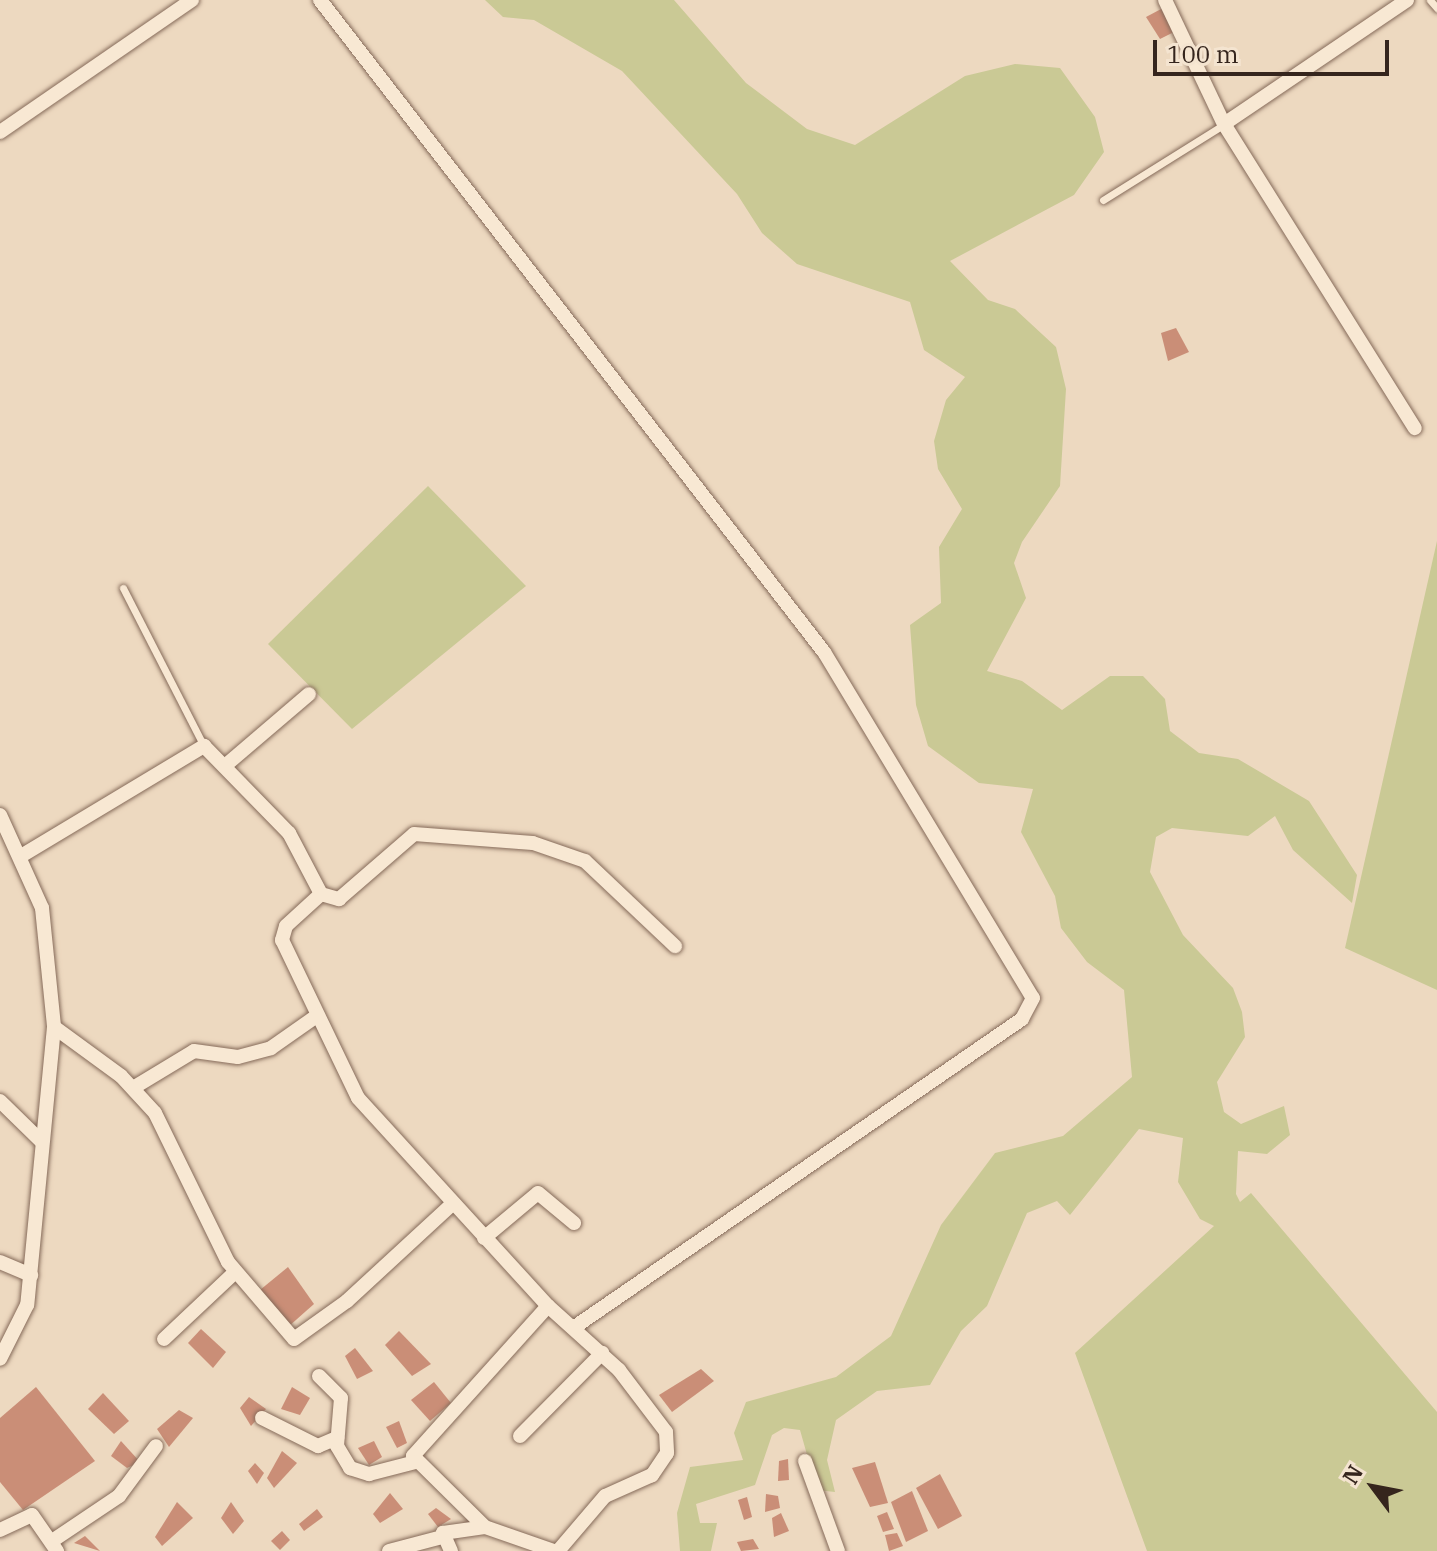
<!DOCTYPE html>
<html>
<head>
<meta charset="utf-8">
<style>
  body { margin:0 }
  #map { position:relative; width:1437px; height:1551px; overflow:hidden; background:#edd9c0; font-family:"IBM Plex Serif",serif }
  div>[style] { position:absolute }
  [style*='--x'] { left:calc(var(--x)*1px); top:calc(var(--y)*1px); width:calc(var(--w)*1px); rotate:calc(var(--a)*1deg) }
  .green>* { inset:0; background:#cac995 }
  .building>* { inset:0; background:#ca8e77 }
  .roads { filter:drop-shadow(0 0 2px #856a59) drop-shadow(0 0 2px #856a59) }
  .service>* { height:7px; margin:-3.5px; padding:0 3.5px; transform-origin:3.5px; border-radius:3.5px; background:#f8e8d3 }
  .minor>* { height:14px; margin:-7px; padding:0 7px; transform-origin:7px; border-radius:7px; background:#f8e8d3 }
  span { translate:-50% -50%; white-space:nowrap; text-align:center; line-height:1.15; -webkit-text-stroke:7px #f4e4d0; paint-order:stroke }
  .north { position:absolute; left:1333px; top:1447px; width:80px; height:80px; -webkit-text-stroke:6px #f4e4d0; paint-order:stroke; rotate:302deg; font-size:22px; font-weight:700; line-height:32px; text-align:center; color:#35251d }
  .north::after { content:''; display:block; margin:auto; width:28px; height:36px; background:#35251d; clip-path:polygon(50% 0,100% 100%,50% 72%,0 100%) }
  .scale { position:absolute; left:1153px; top:40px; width:236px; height:36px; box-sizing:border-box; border:4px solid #35251d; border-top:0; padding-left:10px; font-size:24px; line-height:28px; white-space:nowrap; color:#35251d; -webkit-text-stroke:6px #f4e4d0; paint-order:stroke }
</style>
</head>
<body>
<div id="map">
  <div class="green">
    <i style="clip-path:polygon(485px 0,674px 0,746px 83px,807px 129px,855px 145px,965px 76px,1015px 64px,1060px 68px,1095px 117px,1104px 152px,1074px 195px,950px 261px,988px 300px,1015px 309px,1056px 347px,1066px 389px,1060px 486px,1022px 542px,1014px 563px,1026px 598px,987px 671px,1022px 681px,1062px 710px,1110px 676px,1143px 676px,1165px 699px,1170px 731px,1199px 753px,1238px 759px,1309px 801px,1357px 875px,1352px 903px,1293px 850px,1275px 816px,1248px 836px,1172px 828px,1156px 837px,1150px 872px,1183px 935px,1233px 988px,1242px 1012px,1245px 1037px,1217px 1082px,1224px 1112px,1241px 1124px,1284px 1106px,1290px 1135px,1267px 1154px,1238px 1151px,1236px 1194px,1240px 1202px,1251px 1193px,1437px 1412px,1437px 1551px,1147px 1551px,1075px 1353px,1214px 1226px,1200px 1219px,1178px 1182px,1183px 1138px,1139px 1129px,1070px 1215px,1057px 1201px,1027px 1213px,987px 1306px,961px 1331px,930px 1385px,877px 1391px,836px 1420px,827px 1460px,835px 1492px,817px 1490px,800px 1430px,784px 1428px,772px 1435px,755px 1485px,696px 1504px,700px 1523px,717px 1523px,711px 1551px,680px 1551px,677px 1513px,690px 1467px,743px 1460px,734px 1433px,746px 1402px,836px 1377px,891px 1336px,941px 1225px,995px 1153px,1063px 1136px,1132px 1077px,1124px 990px,1087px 962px,1061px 928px,1055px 896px,1021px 832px,1033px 789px,979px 783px,928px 746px,916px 705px,910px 625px,941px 603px,939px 547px,962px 509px,938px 469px,934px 441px,946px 400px,965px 377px,924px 350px,910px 302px,797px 264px,762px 233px,737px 194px,622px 71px,534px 20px,503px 17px)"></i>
    <i style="clip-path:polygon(428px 486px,526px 586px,352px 729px,268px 644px)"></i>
    <i style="clip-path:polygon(1437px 541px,1437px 990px,1345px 948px)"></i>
  </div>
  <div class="building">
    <i style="clip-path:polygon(1163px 8px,1174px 32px,1160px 39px,1146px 17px)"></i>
    <i style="clip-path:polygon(1176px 328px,1189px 352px,1168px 361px,1161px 333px)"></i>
    <i style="clip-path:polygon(288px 1267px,314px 1304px,288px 1327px,260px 1290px)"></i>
    <i style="clip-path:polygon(201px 1329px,226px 1352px,213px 1368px,188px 1343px)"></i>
    <i style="clip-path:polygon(399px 1331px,431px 1364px,412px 1376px,385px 1345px)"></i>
    <i style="clip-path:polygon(355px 1348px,373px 1371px,357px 1379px,345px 1356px)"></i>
    <i style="clip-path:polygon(701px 1369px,714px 1381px,672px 1412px,659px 1395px)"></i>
    <i style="clip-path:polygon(434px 1382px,451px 1403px,430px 1421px,411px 1400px)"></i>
    <i style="clip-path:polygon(36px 1387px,95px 1461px,23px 1510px,0 1482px,0 1418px)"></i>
    <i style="clip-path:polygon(292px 1387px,310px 1398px,300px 1415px,281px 1409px)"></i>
    <i style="clip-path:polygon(103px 1393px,129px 1421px,114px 1434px,88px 1409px)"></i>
    <i style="clip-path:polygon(249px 1397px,266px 1409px,251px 1426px,240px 1408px)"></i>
    <i style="clip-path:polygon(179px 1410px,193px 1418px,169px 1447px,157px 1429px)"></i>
    <i style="clip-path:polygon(399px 1421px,407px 1443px,397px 1448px,386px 1427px)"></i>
    <i style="clip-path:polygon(121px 1441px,140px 1462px,127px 1468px,111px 1456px)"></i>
    <i style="clip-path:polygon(374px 1441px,382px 1457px,369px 1465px,358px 1448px)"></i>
    <i style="clip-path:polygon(282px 1451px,297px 1463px,274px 1488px,267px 1478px)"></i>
    <i style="clip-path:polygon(788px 1459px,789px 1480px,778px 1481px,779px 1461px)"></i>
    <i style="clip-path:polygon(875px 1462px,888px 1503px,870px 1507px,852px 1468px)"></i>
    <i style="clip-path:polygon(255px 1463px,264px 1473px,257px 1484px,248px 1471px)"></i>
    <i style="clip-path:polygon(940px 1474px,962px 1516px,938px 1529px,916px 1488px)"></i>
    <i style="clip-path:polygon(912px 1491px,928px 1531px,906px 1542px,891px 1502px)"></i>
    <i style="clip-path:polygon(390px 1493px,403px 1509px,380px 1523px,373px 1514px)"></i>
    <i style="clip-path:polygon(766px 1494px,778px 1496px,780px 1508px,765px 1512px)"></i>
    <i style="clip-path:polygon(747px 1497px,752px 1517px,744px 1520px,738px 1500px)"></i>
    <i style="clip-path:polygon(177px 1502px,193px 1518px,162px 1546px,155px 1537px)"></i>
    <i style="clip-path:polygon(231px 1502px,244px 1521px,233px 1534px,221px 1518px)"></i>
    <i style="clip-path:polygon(436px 1508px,451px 1519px,438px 1527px,428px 1514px)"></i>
    <i style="clip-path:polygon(317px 1509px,323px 1517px,304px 1531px,299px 1524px)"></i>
    <i style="clip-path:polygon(887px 1512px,894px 1529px,883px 1532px,877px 1516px)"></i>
    <i style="clip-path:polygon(781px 1513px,789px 1531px,774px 1537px,772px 1518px)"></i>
    <i style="clip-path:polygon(282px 1531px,290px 1540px,280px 1550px,271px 1541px)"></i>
    <i style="clip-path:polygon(897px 1533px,903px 1546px,889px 1551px,885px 1535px)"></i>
    <i style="clip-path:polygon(85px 1536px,100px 1551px,74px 1543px)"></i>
    <i style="clip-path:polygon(753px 1539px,759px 1549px,741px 1551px,737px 1542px)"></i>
  </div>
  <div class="roads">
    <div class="service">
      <i style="--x:1430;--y:0;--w:11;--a:49"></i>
      <i style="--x:1103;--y:200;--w:142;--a:-32"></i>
      <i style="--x:123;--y:588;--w:178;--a:62.9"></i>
    </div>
    <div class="minor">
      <i style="--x:320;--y:0;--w:824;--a:52.3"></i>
      <i style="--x:824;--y:652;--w:404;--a:58.9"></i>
      <i style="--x:1033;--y:998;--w:24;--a:118"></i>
      <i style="--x:1022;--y:1019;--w:541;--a:145.46"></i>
      <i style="--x:1165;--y:0;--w:137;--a:64.6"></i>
      <i style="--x:1224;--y:124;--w:359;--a:57.9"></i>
      <i style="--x:1224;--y:124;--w:221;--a:-34.1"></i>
      <i style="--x:0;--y:132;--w:233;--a:-34.5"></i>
      <i style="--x:226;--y:765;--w:109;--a:-40.5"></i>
      <i style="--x:0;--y:815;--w:102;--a:65.7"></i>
      <i style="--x:42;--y:908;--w:120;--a:84.2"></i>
      <i style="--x:54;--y:1027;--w:279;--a:95.5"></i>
      <i style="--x:27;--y:1305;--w:60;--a:116.6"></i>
      <i style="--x:21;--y:856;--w:214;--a:-31"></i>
      <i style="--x:204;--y:746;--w:122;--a:45.7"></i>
      <i style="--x:289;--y:833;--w:69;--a:62.3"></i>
      <i style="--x:321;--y:894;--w:47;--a:137.6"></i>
      <i style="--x:286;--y:926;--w:15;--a:106"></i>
      <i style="--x:282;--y:940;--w:175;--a:64.3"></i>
      <i style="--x:358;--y:1098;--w:282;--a:47.6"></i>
      <i style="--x:548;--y:1306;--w:96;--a:42"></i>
      <i style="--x:619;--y:1370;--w:78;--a:52.8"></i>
      <i style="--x:666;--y:1432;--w:21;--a:87"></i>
      <i style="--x:667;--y:1453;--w:27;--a:124"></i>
      <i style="--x:652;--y:1475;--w:51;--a:155.9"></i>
      <i style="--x:605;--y:1496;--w:72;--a:130.5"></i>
      <i style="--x:321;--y:894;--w:19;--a:16"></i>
      <i style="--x:339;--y:899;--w:99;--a:-40.9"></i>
      <i style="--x:414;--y:834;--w:119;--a:4.3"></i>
      <i style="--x:533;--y:843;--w:55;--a:19.1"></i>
      <i style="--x:585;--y:861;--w:124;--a:43.4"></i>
      <i style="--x:54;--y:1027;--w:83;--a:36.2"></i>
      <i style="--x:121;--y:1076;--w:50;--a:47.4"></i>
      <i style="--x:155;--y:1113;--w:166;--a:63.9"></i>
      <i style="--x:228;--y:1262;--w:101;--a:49.4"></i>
      <i style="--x:294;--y:1339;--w:65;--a:-35.6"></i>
      <i style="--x:347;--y:1301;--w:143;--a:-42.7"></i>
      <i style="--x:133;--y:1088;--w:71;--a:-31.2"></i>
      <i style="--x:194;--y:1051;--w:44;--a:7.8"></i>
      <i style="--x:238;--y:1057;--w:34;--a:-15"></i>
      <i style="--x:271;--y:1048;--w:57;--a:-35.1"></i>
      <i style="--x:0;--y:1101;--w:59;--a:44.3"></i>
      <i style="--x:484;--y:1238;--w:70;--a:-39.8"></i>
      <i style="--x:538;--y:1193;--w:47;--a:39.8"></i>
      <i style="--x:0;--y:1262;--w:34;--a:23"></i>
      <i style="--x:548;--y:1306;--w:202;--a:132"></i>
      <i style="--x:413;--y:1456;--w:101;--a:44.6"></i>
      <i style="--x:485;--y:1527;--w:73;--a:19.2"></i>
      <i style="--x:164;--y:1339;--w:98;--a:-43.3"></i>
      <i style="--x:319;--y:1376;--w:31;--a:45"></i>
      <i style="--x:341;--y:1398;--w:48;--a:94.8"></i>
      <i style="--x:337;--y:1446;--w:26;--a:59"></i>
      <i style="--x:350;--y:1468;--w:20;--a:18"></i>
      <i style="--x:369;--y:1474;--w:48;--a:-14.6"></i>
      <i style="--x:262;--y:1418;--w:63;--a:26.6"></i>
      <i style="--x:318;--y:1446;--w:21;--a:-23"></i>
      <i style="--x:520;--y:1436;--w:117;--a:-45.3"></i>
      <i style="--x:805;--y:1461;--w:96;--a:69.9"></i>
      <i style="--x:0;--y:1530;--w:35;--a:-25"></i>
      <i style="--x:32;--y:1515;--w:44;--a:55.2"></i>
      <i style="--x:52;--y:1541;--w:81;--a:-33.9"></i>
      <i style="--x:119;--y:1496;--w:62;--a:-53.5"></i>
      <i style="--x:389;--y:1551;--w:55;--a:-14.8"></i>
      <i style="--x:451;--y:1551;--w:20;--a:-114"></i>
      <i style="--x:443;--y:1533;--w:42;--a:-8.1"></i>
    </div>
  </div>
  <div class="north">N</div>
  <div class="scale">100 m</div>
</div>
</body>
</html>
